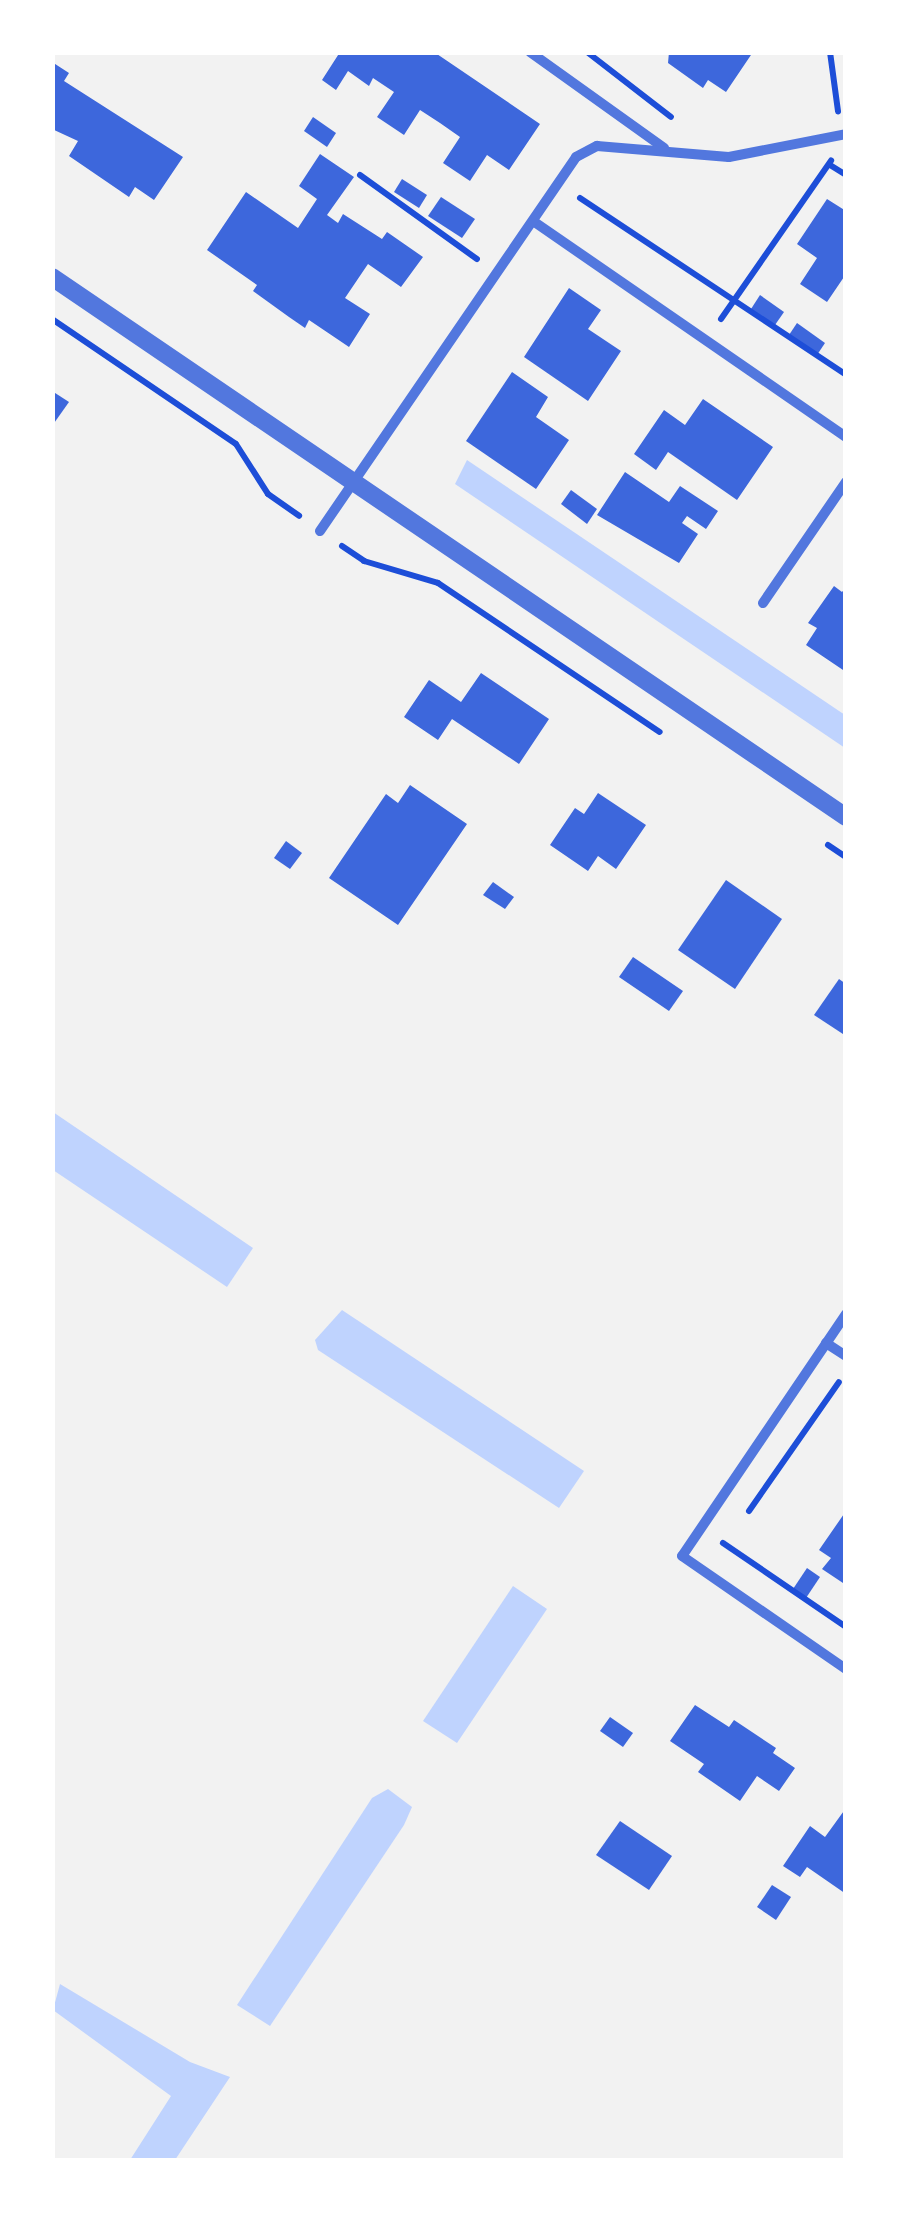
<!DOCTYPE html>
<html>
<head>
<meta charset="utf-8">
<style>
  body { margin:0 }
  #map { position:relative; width:898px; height:2213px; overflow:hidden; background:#f2f2f2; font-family:Signika,sans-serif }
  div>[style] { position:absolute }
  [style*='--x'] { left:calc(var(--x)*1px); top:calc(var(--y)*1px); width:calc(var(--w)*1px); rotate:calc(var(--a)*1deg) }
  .water>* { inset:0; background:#bfd3fe }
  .building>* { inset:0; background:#3d67dc }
  .path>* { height:6px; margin:-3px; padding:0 3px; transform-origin:3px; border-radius:3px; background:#1d4ed8 }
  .minor>* { height:10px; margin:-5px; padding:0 5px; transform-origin:5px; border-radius:5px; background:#5277de }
  .tertiary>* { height:18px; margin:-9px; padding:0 9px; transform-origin:9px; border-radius:9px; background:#5277de }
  span { translate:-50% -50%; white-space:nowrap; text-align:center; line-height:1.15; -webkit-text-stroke:8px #fff; paint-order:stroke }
  .frame { position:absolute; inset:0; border:55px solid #fff; pointer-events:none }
</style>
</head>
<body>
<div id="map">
  <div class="water">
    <i style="clip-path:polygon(467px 460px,845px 715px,845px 748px,455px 484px)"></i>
    <i style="clip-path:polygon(53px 1112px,253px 1248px,227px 1287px,53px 1170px)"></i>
    <i style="clip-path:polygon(342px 1310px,584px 1471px,559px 1508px,318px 1350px,315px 1340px)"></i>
    <i style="clip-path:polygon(513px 1586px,547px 1609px,457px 1743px,423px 1721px)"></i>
    <i style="clip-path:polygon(388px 1789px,412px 1807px,404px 1825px,270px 2026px,237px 2005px,372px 1798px)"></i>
    <i style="clip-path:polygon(60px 1984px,190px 2062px,230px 2077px,175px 2160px,130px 2160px,171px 2096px,53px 2010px)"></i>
  </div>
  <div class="building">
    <i style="clip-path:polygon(340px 52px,434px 52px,540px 124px,509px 170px,487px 155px,470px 181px,443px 163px,460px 137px,440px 123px,420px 110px,404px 135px,377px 117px,394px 92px,373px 78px,369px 86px,348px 71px,336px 90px,322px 80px)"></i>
    <i style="clip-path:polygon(669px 52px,753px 52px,726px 92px,708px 80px,703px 88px,668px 63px)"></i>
    <i style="clip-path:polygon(52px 62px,69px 73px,64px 81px,183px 157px,154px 200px,135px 187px,129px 197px,69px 156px,78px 141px,52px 129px)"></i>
    <i style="clip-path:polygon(313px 117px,336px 133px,327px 147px,304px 131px)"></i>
    <i style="clip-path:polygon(320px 154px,354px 177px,327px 215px,338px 223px,343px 214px,382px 239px,387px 232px,423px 257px,401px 287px,368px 264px,345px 298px,370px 314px,349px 347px,309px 320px,305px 328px,289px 317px,253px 291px,257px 285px,207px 250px,246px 192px,298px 228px,317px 199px,299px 186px)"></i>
    <i style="clip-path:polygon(402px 179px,427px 195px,419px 208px,394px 192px)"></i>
    <i style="clip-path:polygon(441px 197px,475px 219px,462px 238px,428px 216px)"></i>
    <i style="clip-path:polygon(827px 199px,846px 211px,846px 274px,827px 302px,800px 284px,817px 258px,797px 244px)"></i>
    <i style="clip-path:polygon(569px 288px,601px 310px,588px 329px,621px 351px,588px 401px,524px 357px)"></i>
    <i style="clip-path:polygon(760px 295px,784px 312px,775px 325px,751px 309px)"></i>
    <i style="clip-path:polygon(797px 323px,825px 343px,817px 355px,789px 335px)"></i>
    <i style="clip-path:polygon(512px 372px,548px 397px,536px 417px,569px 440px,536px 489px,466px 441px)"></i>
    <i style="clip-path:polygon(52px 391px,69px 402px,52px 426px)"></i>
    <i style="clip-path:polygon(703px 399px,773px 447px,737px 500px,668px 452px,656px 470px,634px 454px,664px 410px,685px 425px)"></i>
    <i style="clip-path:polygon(625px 472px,669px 502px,680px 486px,718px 511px,706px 529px,687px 516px,682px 523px,698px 534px,679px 563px,597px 515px)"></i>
    <i style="clip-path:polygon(571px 490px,597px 509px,587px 524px,561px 504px)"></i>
    <i style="clip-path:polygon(834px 586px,842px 592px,846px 587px,846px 672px,806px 645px,817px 628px,808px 623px)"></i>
    <i style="clip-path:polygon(481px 673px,549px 719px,519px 764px,452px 719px,438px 740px,404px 717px,429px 680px,461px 702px)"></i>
    <i style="clip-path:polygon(410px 785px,467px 824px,398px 925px,329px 878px,386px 794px,398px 803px)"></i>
    <i style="clip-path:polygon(598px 793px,646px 825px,616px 869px,598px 856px,588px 871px,550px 845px,575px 808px,584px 814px)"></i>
    <i style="clip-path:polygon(286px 841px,302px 853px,290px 869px,274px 858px)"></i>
    <i style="clip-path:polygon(726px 880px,782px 919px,735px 989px,678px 950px)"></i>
    <i style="clip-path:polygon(493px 882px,514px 897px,505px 909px,483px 895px)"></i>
    <i style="clip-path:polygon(633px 957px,683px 991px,669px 1011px,619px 977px)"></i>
    <i style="clip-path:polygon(839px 979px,846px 984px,846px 1036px,814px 1015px)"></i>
    <i style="clip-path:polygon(846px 1511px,846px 1585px,822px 1569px,831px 1558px,819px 1550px)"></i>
    <i style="clip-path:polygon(807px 1568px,820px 1577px,806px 1598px,793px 1589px)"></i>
    <i style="clip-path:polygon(695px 1705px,729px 1727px,734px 1720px,776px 1748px,773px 1753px,795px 1768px,779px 1791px,757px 1776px,740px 1801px,698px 1772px,704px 1764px,670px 1741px)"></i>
    <i style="clip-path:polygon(610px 1717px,633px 1733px,623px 1747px,600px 1731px)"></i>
    <i style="clip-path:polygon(846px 1808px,846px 1894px,807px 1867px,800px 1877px,783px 1866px,810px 1826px,825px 1837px)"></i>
    <i style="clip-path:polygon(620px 1821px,672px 1856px,649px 1890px,596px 1855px)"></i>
    <i style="clip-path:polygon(772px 1885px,791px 1897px,776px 1920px,757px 1907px)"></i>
  </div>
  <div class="path">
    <i style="--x:587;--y:52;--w:106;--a:37.7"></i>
    <i style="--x:830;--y:52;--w:60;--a:82.3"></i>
    <i style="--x:830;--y:165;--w:19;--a:32"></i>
    <i style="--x:360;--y:175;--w:144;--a:35.7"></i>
    <i style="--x:580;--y:198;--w:320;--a:33.6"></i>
    <i style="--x:52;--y:319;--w:222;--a:34.2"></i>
    <i style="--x:236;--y:444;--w:59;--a:57.4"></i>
    <i style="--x:268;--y:494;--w:38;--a:35"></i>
    <i style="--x:721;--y:319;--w:193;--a:-55.2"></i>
    <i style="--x:342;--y:546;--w:27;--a:34"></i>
    <i style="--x:364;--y:561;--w:77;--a:16.6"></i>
    <i style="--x:438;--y:583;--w:267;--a:33.9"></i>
    <i style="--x:828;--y:845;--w:22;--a:34"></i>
    <i style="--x:749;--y:1511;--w:157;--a:-55.1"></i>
    <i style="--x:723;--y:1543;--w:149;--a:34.3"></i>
  </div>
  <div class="minor">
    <i style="--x:530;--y:52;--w:165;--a:35.6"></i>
    <i style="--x:533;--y:221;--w:380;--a:34.6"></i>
    <i style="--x:320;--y:531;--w:453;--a:-55.6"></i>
    <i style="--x:576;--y:157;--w:24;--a:-28"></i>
    <i style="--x:597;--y:146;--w:132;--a:4.8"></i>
    <i style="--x:729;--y:157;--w:119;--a:-11.1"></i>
    <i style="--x:763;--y:603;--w:147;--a:-55.6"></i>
    <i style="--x:846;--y:1314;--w:292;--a:124.1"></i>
    <i style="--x:682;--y:1556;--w:199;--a:34.6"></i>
    <i style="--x:826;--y:1343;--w:24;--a:33"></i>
  </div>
  <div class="tertiary">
    <i style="--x:52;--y:277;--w:960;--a:34.22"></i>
  </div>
  <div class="frame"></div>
</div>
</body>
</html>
